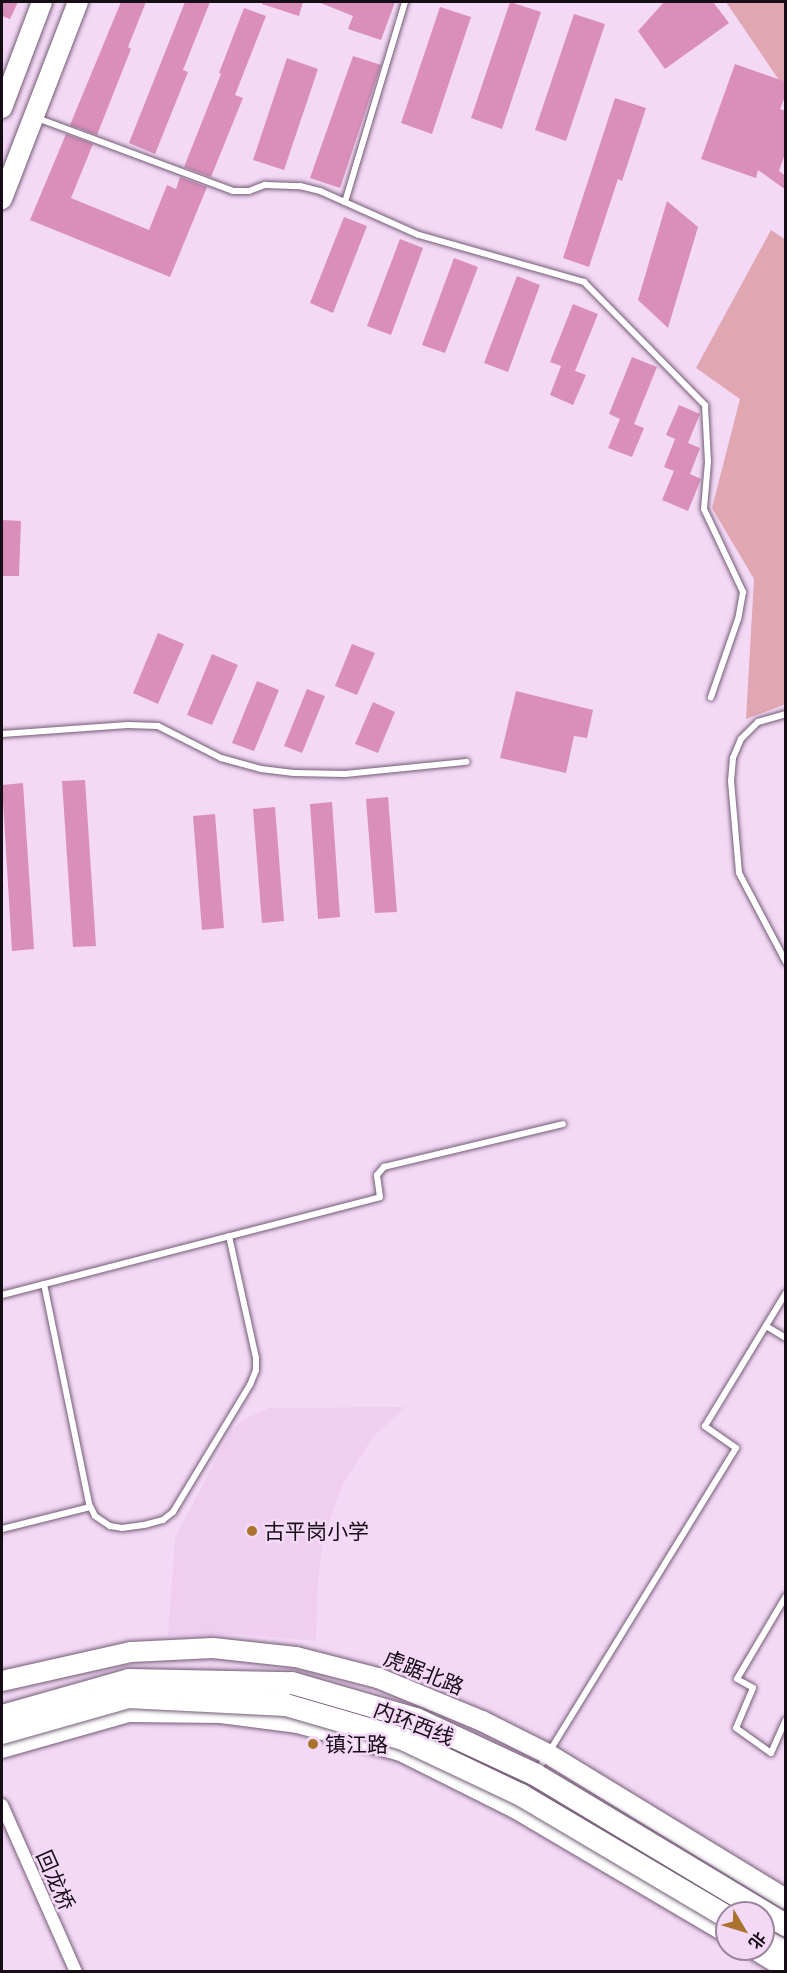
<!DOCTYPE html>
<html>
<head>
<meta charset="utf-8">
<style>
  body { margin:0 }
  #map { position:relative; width:787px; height:1973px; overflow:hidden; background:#f4d9f6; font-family:Mulish,"Noto Sans SC",sans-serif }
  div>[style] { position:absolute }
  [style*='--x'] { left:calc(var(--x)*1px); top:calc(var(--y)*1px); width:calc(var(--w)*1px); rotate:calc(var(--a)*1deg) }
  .built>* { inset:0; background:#efcef1 }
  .green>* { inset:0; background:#e0a6b1 }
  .building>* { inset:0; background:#d98fb9 }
  .roads { filter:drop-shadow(0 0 2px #735c75) drop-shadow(0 0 2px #735c75) }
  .lane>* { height:6px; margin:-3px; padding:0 3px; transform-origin:3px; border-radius:3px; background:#fff }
  .street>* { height:12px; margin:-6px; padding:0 6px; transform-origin:6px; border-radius:6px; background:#fff }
  .primary>* { height:20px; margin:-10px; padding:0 10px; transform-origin:10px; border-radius:10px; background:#fff }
  .highway>* { height:22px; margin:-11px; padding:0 11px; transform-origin:11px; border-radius:11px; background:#fff }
  .bridges { filter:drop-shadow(0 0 2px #735c75) drop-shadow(0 0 2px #735c75) }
  .highway-bridge>* { height:22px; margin:-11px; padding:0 11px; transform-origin:11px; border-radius:11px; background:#fff }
  .dots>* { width:16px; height:16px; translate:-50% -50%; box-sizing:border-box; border:3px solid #f4d9f6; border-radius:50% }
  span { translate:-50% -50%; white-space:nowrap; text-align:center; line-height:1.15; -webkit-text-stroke:5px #f4d9f6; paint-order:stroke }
  .poi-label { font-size:21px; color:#160d17 }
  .left { translate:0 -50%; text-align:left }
  .street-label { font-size:21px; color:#160d17 }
  .frame { position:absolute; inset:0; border:3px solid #160d17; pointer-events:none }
  .north { position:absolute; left:715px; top:1901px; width:60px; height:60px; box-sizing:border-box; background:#f4d9f6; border:2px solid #9b879d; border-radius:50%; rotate:128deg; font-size:16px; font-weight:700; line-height:24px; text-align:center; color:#160d17 }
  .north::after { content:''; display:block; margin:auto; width:21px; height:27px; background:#a9732e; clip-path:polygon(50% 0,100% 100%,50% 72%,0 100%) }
</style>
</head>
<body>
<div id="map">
  <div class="built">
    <i style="clip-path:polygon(405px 1407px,373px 1437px,343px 1484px,323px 1539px,318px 1582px,316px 1641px,237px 1634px,168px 1636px,175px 1538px,231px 1431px,243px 1420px,269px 1408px)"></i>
  </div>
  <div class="green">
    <i style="clip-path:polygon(726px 2px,785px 2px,785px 89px)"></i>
    <i style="clip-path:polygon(771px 230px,786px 240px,786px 704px,746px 719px,754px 579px,712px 508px,740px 399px,696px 368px)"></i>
  </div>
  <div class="building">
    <i style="clip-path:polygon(2px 2px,18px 2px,10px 19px,2px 16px)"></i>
    <i style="clip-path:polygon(121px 2px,146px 2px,128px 47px,131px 49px,97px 135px,70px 125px)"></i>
    <i style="clip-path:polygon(185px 2px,210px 2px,183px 70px,188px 72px,155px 154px,129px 143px)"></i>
    <i style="clip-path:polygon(262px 2px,303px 2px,299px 16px,262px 4px)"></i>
    <i style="clip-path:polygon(318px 2px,395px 2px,381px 40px,348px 29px,353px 16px)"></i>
    <i style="clip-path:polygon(510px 2px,541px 12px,502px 129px,471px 118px)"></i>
    <i style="clip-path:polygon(664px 2px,713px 2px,729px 23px,665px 69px,638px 31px)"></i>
    <i style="clip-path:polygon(440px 7px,471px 17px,432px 134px,401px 123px)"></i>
    <i style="clip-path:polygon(244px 8px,266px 16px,235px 95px,243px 98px,211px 177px,184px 167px,221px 74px,219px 73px)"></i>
    <i style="clip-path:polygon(574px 14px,605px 24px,566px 141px,535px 130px)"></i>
    <i style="clip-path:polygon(353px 56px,381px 65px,340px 188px,310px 178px)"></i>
    <i style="clip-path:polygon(287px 58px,318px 69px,284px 170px,253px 160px)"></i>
    <i style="clip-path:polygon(735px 64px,786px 82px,786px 94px,780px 109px,786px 111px,786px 151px,779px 171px,786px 176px,786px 190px,758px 170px,756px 178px,701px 159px)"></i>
    <i style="clip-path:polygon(615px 98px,646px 108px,622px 181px,618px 179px,589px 267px,563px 258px)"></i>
    <i style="clip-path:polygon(66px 134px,93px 144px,71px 198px,149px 230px,167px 185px,176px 189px,180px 177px,207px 187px,170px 277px,30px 220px)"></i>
    <i style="clip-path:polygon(667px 201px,698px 227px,668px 328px,638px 300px)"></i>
    <i style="clip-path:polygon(344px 217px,367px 226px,333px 313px,310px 303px)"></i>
    <i style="clip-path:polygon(400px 239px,423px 248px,391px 335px,367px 326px)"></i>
    <i style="clip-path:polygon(454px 258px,478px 267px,445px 353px,422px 345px)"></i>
    <i style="clip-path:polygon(517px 276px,540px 285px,508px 372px,484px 363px)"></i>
    <i style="clip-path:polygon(573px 304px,598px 314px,575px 371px,586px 375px,573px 405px,550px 395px,561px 366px,550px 362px)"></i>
    <i style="clip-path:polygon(632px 357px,657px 367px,634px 424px,644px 428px,632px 457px,608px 448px,620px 419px,609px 414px)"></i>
    <i style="clip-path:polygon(679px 405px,700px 414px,688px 443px,700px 448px,690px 474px,701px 479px,688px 511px,662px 500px,674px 471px,664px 467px,675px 439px,666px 435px)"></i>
    <i style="clip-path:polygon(2px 520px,21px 521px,19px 576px,2px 576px)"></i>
    <i style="clip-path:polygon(158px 633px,184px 644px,158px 704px,133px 693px)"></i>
    <i style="clip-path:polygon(352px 644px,375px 653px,357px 695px,335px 686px)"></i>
    <i style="clip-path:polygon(212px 654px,238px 665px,212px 725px,187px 715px)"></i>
    <i style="clip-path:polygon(257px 681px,279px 690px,254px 751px,232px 743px)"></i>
    <i style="clip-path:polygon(307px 689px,325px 696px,302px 753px,284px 746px)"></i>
    <i style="clip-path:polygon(516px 691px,593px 710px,587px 738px,574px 736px,566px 773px,500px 758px)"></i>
    <i style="clip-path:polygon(373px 702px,395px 712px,378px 753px,355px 744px)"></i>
    <i style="clip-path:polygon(85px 780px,96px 946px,73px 947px,62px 781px)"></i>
    <i style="clip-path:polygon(23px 783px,34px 949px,12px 951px,2px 785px)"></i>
    <i style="clip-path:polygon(388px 797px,397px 912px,375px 913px,366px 799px)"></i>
    <i style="clip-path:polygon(332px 802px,340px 917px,318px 919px,310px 804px)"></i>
    <i style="clip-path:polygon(275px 807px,284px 921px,262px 923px,253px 809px)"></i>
    <i style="clip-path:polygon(215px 814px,224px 928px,202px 930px,193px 816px)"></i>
  </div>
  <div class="roads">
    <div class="lane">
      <i style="--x:37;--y:118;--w:209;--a:20.4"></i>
      <i style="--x:233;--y:191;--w:16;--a:0"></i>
      <i style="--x:249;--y:191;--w:17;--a:-21"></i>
      <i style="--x:265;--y:185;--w:35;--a:2"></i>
      <i style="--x:300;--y:186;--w:21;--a:14"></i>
      <i style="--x:320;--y:191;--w:108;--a:24"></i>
      <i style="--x:419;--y:235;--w:172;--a:15.9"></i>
      <i style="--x:584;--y:282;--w:173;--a:45.5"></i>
      <i style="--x:705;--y:405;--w:57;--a:87"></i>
      <i style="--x:708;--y:462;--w:47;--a:94.9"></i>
      <i style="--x:704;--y:509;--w:92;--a:64.8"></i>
      <i style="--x:743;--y:592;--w:27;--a:100"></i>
      <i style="--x:738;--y:619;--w:83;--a:109.1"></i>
      <i style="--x:345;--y:202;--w:209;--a:-73.3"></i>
      <i style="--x:786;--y:714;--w:29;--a:164"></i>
      <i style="--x:758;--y:722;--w:24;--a:135"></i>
      <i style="--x:741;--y:739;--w:21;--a:113"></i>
      <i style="--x:733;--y:758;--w:23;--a:95"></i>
      <i style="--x:731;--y:781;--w:92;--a:85"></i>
      <i style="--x:739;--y:873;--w:101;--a:62.2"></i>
      <i style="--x:2;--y:734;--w:126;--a:-4.1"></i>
      <i style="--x:128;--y:725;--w:30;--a:2"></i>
      <i style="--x:158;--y:726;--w:71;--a:26.9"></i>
      <i style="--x:221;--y:758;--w:41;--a:15.4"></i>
      <i style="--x:261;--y:769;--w:33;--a:7"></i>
      <i style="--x:294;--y:773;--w:51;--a:1.1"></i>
      <i style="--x:345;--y:774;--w:122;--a:-5.7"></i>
      <i style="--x:44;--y:1284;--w:225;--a:78.4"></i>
      <i style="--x:89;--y:1504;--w:13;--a:63"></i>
      <i style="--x:95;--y:1516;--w:18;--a:34"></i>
      <i style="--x:110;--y:1526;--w:12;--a:9"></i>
      <i style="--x:122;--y:1528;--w:22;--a:-8"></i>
      <i style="--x:144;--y:1525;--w:20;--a:-15"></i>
      <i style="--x:163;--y:1520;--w:13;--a:-39"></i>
      <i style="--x:173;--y:1512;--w:149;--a:-58.8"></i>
      <i style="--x:250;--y:1385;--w:16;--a:-68"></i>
      <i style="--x:256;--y:1370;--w:12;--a:-90"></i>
      <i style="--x:256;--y:1358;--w:125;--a:-102.5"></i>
      <i style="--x:2;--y:1295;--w:390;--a:-14.5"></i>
      <i style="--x:380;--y:1197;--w:22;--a:-98"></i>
      <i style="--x:377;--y:1175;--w:11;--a:-49"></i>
      <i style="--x:384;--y:1167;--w:184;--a:-13.5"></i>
      <i style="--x:766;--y:1326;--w:23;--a:31"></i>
      <i style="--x:2;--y:1529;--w:91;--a:-14"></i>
      <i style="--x:786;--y:1596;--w:96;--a:120.6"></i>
      <i style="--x:737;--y:1679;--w:18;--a:29"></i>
      <i style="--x:753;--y:1688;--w:43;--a:113"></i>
      <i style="--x:736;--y:1728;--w:43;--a:35.5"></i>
      <i style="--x:771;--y:1753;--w:36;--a:-66"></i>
      <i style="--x:538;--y:1770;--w:378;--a:-58.4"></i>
      <i style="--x:736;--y:1448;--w:38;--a:-145"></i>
      <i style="--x:705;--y:1426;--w:156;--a:-58.7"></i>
    </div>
    <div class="street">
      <i style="--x:2;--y:1805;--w:183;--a:66.1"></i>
    </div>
    <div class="primary">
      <i style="--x:2;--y:108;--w:113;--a:-69.3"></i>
      <i style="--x:2;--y:199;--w:211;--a:-68.9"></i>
      <i style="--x:2;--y:1681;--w:132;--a:-12.7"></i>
      <i style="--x:131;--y:1652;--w:82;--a:-2.8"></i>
      <i style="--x:213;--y:1648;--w:83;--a:6.2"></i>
      <i style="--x:296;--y:1657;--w:85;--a:14.4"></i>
      <i style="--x:378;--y:1678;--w:113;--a:22.5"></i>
      <i style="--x:482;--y:1721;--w:74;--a:26.6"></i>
      <i style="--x:548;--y:1754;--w:279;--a:31.4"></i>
      <i style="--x:2;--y:1748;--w:131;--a:-15.9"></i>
      <i style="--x:128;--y:1712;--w:93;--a:0.6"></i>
      <i style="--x:221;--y:1713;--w:78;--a:7.4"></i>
      <i style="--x:298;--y:1723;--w:107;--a:15.2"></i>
      <i style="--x:401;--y:1751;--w:127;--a:26.6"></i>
      <i style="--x:515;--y:1808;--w:246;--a:30.5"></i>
      <i style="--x:754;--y:1949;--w:37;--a:31"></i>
    </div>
    <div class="highway">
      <i style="--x:763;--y:1939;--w:26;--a:29"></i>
    </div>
  </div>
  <div class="bridges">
    <div class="highway-bridge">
      <i style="--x:2;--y:1716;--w:132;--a:-15.8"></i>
      <i style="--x:129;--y:1680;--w:163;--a:1.1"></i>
      <i style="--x:292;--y:1683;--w:129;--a:16.2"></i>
      <i style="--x:416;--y:1719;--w:132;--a:25"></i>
      <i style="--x:536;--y:1775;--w:292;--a:31"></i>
      <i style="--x:2;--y:1733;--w:131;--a:-15.9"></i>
      <i style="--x:128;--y:1697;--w:158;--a:2.9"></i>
      <i style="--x:286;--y:1705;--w:122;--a:16.2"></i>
      <i style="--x:403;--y:1739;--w:131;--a:25.4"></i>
      <i style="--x:521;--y:1795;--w:239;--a:30.6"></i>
    </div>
  </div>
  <div class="dots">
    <i style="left:252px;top:1531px;background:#a9732e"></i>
    <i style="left:313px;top:1744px;background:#a9732e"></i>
  </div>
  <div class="poi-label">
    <span class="left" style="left:264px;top:1531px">古平岗小学</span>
    <span class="left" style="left:325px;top:1744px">镇江路</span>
  </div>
  <div class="street-label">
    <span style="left:424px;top:1672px;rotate:22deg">虎踞北路</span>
    <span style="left:414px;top:1723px;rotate:21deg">内环西线</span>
    <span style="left:56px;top:1880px;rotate:66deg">回龙桥</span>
  </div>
  <div class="frame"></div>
  <div class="north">北</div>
</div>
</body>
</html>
